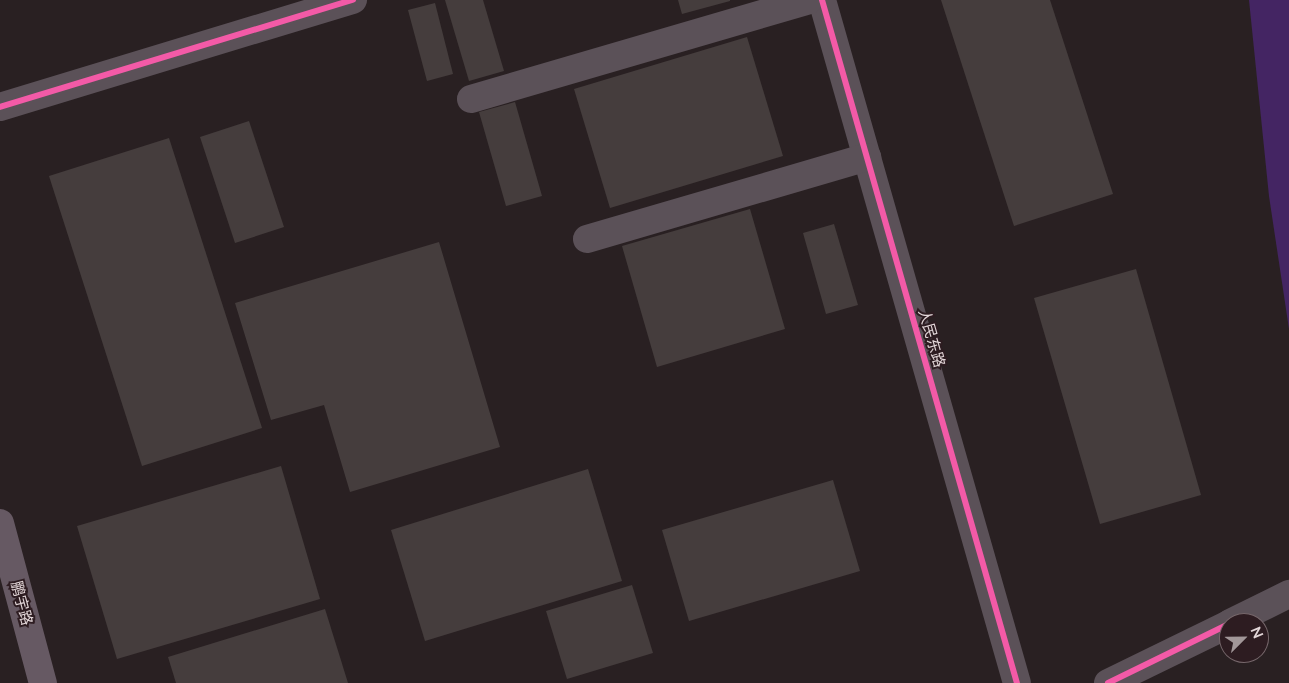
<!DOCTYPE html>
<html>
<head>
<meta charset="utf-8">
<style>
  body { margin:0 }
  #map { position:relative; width:1289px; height:683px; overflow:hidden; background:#292022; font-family:Lato,"Noto Sans SC",sans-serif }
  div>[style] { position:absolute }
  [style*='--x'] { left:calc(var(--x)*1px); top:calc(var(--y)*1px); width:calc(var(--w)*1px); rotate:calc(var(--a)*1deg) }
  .water>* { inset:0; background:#442563 }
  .building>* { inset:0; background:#453d3d }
  .minor>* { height:28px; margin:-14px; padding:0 14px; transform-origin:14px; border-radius:14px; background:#5b5158 }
  .major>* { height:28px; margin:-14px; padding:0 14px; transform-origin:14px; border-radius:14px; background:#665963 }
  .cycleway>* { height:6px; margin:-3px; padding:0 3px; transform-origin:3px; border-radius:3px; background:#f35aa7 }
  span { translate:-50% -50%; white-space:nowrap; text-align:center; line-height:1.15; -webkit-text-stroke:4px #2d1c21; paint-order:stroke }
  .street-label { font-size:15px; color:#e3d7d9 }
  .north { position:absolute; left:1219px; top:613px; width:50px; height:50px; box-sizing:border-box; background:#2d1c21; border:1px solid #76676b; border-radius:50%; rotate:67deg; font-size:14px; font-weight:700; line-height:20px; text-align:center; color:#e3d7d9 }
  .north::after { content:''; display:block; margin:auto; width:18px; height:22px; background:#a29799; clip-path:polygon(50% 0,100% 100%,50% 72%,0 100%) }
</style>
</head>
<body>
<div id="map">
  <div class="water">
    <i style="clip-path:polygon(1249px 0,1289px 0,1289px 329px,1269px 196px)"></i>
  </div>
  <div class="building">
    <i style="clip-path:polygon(445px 0,483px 0,504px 71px,469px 81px)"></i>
    <i style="clip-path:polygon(678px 0,730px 0,730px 1px,682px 14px)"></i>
    <i style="clip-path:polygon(941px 0,1050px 0,1113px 194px,1014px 226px)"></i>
    <i style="clip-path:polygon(435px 3px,453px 74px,427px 81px,408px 10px)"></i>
    <i style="clip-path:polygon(747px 37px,783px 156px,610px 208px,574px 89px)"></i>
    <i style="clip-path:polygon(515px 102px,542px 196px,506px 206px,479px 112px)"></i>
    <i style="clip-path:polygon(249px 121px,284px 227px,235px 243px,200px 137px)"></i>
    <i style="clip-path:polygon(169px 138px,262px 428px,142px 466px,49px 176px)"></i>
    <i style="clip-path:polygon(750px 209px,785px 329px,657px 367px,622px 246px)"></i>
    <i style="clip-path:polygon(834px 224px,858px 305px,826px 314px,803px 233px)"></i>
    <i style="clip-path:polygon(439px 242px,500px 447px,350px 492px,324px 405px,271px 420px,235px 303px)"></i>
    <i style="clip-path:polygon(1136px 269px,1201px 495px,1100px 524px,1034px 298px)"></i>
    <i style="clip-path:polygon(281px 466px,320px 599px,117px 659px,77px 526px)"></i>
    <i style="clip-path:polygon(588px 469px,622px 581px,425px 641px,391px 530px)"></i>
    <i style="clip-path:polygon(833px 480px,860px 571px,689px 621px,662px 530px)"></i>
    <i style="clip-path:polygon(632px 585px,653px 653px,567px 679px,546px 611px)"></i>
    <i style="clip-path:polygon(325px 609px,348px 683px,176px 683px,168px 657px)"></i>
  </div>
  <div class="minor">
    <i style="--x:822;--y:0;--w:710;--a:74.07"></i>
    <i style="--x:471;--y:99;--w:352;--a:-16.3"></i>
    <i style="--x:0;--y:107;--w:369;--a:-16.9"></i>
    <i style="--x:587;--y:239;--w:292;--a:-16.3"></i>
    <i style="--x:1230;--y:623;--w:66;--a:-26.2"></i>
    <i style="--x:1108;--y:683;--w:135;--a:-26"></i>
  </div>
  <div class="major">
    <i style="--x:0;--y:523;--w:166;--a:75"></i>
  </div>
  <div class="cycleway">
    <i style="--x:822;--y:0;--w:710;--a:74.07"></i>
    <i style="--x:0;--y:107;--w:369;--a:-16.9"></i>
    <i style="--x:1108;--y:683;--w:135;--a:-26"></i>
  </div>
  <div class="street-label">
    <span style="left:932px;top:338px;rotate:74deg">人民东路</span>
    <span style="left:22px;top:603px;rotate:75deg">鹏宇路</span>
  </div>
  <div class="north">N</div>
</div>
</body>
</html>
